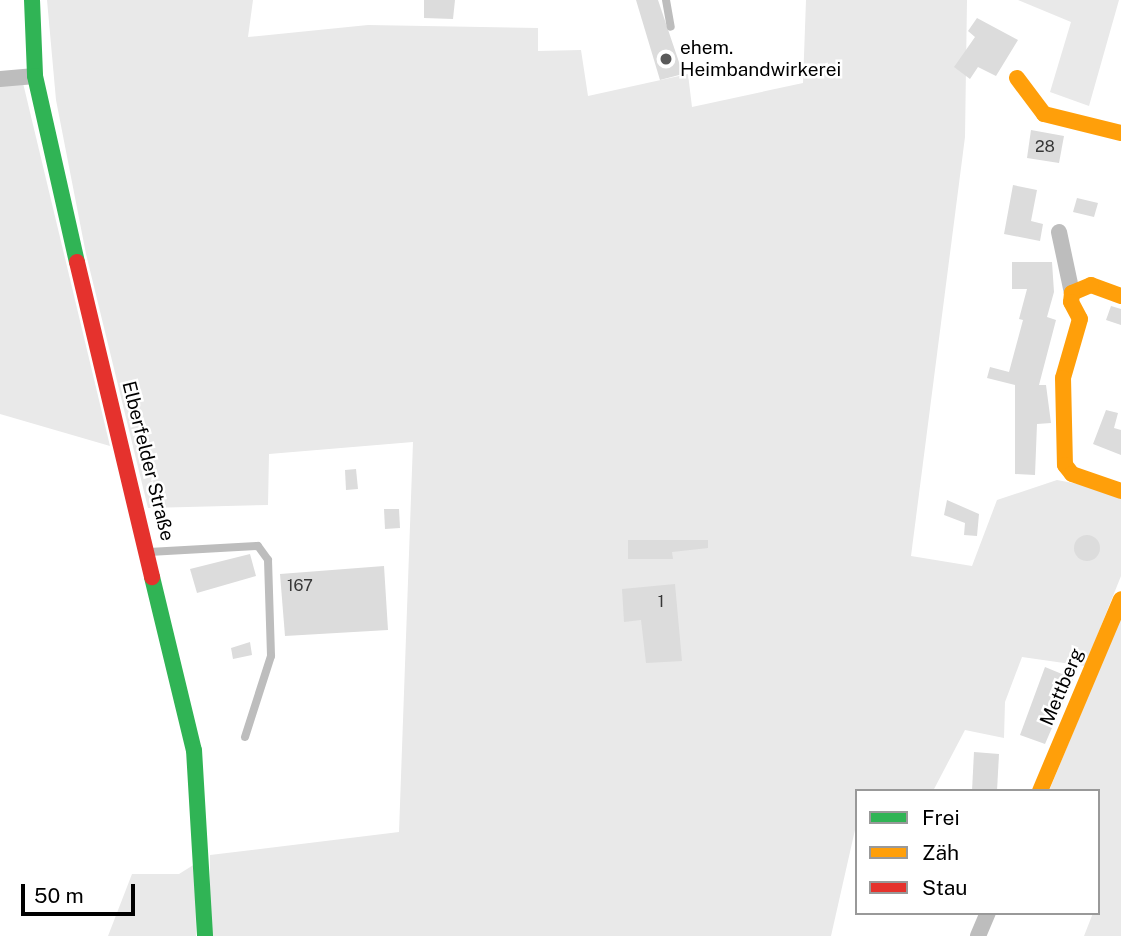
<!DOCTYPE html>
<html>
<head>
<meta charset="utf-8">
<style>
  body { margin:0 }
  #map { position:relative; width:1121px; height:936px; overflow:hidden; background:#fff; font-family:"Public Sans",sans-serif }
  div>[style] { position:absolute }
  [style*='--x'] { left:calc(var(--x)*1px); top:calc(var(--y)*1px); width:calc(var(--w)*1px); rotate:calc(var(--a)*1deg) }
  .green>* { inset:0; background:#e9e9e9 }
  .building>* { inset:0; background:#dcdcdc }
  .round { border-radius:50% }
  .lane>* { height:8px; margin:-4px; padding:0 4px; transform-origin:4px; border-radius:4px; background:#bdbdbd }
  .street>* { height:16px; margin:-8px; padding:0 8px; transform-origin:8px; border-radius:8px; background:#bdbdbd }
  .fast>* { height:16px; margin:-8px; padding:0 8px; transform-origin:8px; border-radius:8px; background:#30b455 }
  .slow>* { height:16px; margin:-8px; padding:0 8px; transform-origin:8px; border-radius:8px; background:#ff9f0a }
  .jam>* { height:16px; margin:-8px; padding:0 8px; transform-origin:8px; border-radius:8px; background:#e5322d }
  .dots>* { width:19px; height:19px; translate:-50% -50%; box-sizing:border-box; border:4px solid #fff; border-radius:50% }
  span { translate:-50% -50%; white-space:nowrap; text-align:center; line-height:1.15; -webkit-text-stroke:5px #fff; paint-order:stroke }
  .number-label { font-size:16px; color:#373737 }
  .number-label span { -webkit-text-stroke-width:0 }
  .poi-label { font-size:19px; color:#000 }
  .left { translate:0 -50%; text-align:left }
  .street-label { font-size:19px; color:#000 }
  .legend { position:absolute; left:855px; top:789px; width:245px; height:126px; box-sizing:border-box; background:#fff; border:2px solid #999; margin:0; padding:9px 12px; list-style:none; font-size:21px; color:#000 }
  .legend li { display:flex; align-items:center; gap:14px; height:35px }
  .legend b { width:35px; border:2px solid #999 }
  .scale { position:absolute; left:21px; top:884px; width:114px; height:32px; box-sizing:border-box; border:4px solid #000; border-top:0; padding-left:9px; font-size:21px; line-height:24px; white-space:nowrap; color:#000; -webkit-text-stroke:5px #fff; paint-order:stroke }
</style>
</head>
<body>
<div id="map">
  <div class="green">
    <i style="clip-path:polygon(47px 0,253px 0,248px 37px,368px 25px,538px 28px,538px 51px,581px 50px,588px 96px,688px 74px,692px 107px,803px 83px,806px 0,967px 0,965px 137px,911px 556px,972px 566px,997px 500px,1057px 480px,1121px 492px,1121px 576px,1085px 666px,1022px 657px,1005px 702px,1004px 738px,965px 730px,933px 791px,857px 791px,857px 821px,831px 936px,210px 936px,210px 855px,399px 832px,413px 442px,269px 454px,268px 505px,148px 508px,86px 254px,56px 100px)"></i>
    <i style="clip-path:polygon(1018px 0,1119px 0,1089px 106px,1050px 92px,1071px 22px)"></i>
    <i style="clip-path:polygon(23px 83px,110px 446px,0 414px,0 85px)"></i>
    <i style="clip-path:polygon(1121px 616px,1121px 936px,1084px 936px,1093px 913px,1098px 913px,1098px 791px,1049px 791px)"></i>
    <i style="clip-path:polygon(195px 864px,196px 936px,108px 936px,132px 874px,179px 874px)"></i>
  </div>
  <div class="building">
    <i style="clip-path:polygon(424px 0,455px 0,453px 19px,424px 18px)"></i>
    <i style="clip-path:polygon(636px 0,658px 0,683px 74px,660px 80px)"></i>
    <i style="clip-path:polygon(977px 18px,1018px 40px,996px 76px,978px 67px,970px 79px,954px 67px,975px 37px,968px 31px)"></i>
    <i style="clip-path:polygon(1031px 130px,1064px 136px,1059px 163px,1027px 158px)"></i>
    <i style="clip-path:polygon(1013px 185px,1037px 190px,1031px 221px,1043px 224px,1040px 241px,1004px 234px)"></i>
    <i style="clip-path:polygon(1077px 198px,1098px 203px,1094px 217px,1073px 212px)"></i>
    <i style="clip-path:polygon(1012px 262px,1052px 262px,1054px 292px,1047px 317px,1056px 320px,1039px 385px,1046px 385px,1051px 423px,1037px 424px,1035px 475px,1015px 474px,1015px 385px,987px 378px,990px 367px,1009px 372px,1023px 320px,1019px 319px,1027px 289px,1012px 289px)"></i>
    <i style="clip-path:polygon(1111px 306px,1121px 309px,1121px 325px,1106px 320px)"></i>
    <i style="clip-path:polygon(1106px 410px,1118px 413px,1114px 428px,1121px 430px,1121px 455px,1093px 444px)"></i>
    <i style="clip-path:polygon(356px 469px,358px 489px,346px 490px,345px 470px)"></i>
    <i style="clip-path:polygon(947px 500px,979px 514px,977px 536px,964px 535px,965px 523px,944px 515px)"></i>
    <i style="clip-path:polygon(384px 509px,399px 509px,400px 528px,385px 529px)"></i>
    <i class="round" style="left:1074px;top:535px;width:26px;height:26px"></i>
    <i style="clip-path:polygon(628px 540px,708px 540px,708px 548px,672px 552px,673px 559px,628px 559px)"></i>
    <i style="clip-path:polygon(250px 554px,256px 576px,197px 593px,190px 569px)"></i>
    <i style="clip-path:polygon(384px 566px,388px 630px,285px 636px,280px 574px)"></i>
    <i style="clip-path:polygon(675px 584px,682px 661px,646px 663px,641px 620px,624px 622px,622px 589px)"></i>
    <i style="clip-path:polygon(250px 642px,252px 655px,233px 659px,231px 648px)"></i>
    <i style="clip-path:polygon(1045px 667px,1062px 674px,1064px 667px,1076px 672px,1045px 744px,1020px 735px)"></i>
    <i style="clip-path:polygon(974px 752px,999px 754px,997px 791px,972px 791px)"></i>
  </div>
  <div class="lane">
    <i style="--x:666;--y:0;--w:27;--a:80"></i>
    <i style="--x:149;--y:552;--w:109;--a:-3.2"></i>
    <i style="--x:258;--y:546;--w:17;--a:54"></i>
    <i style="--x:268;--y:560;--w:96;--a:88.2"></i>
    <i style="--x:271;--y:656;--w:85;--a:107.8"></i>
  </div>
  <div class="street">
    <i style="--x:0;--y:79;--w:35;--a:-5"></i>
    <i style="--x:1059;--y:232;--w:62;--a:78"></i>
    <i style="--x:978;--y:936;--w:25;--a:-67"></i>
  </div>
  <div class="fast">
    <i style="--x:32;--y:0;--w:76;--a:87.7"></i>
    <i style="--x:35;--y:76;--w:191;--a:77.3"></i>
    <i style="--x:152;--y:577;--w:178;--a:76.4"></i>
    <i style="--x:194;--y:750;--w:186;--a:86.6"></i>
  </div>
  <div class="slow">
    <i style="--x:1017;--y:78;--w:45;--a:53.1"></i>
    <i style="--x:1044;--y:114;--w:79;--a:13.9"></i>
    <i style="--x:1121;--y:296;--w:32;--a:-160"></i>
    <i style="--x:1091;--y:285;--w:21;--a:157"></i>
    <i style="--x:1072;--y:293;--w:9;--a:96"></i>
    <i style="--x:1071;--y:302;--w:19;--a:62"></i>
    <i style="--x:1080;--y:319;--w:61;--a:106.1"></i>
    <i style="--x:1063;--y:378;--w:87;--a:88.7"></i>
    <i style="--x:1065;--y:465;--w:11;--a:52"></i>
    <i style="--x:1072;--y:474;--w:52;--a:19.1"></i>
    <i style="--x:1040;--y:791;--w:208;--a:-67.1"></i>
  </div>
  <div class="jam">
    <i style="--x:77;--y:262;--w:324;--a:76.6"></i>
  </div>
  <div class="dots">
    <i style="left:666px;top:59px;background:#595959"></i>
  </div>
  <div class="number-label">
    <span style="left:1045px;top:147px">28</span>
    <span style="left:300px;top:586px">167</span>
    <span style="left:661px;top:602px">1</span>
  </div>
  <div class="poi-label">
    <span class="left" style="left:680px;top:59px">ehem.<br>Heimbandwirkerei</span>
  </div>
  <div class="street-label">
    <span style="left:148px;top:461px;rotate:76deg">Elberfelder Straße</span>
    <span style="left:1062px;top:687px;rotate:-67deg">Mettberg</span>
  </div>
  <ul class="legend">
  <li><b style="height:9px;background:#30b455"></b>Frei</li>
  <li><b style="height:9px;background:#ff9f0a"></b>Zäh</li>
  <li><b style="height:9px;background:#e5322d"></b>Stau</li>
  </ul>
  <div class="scale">50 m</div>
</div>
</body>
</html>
